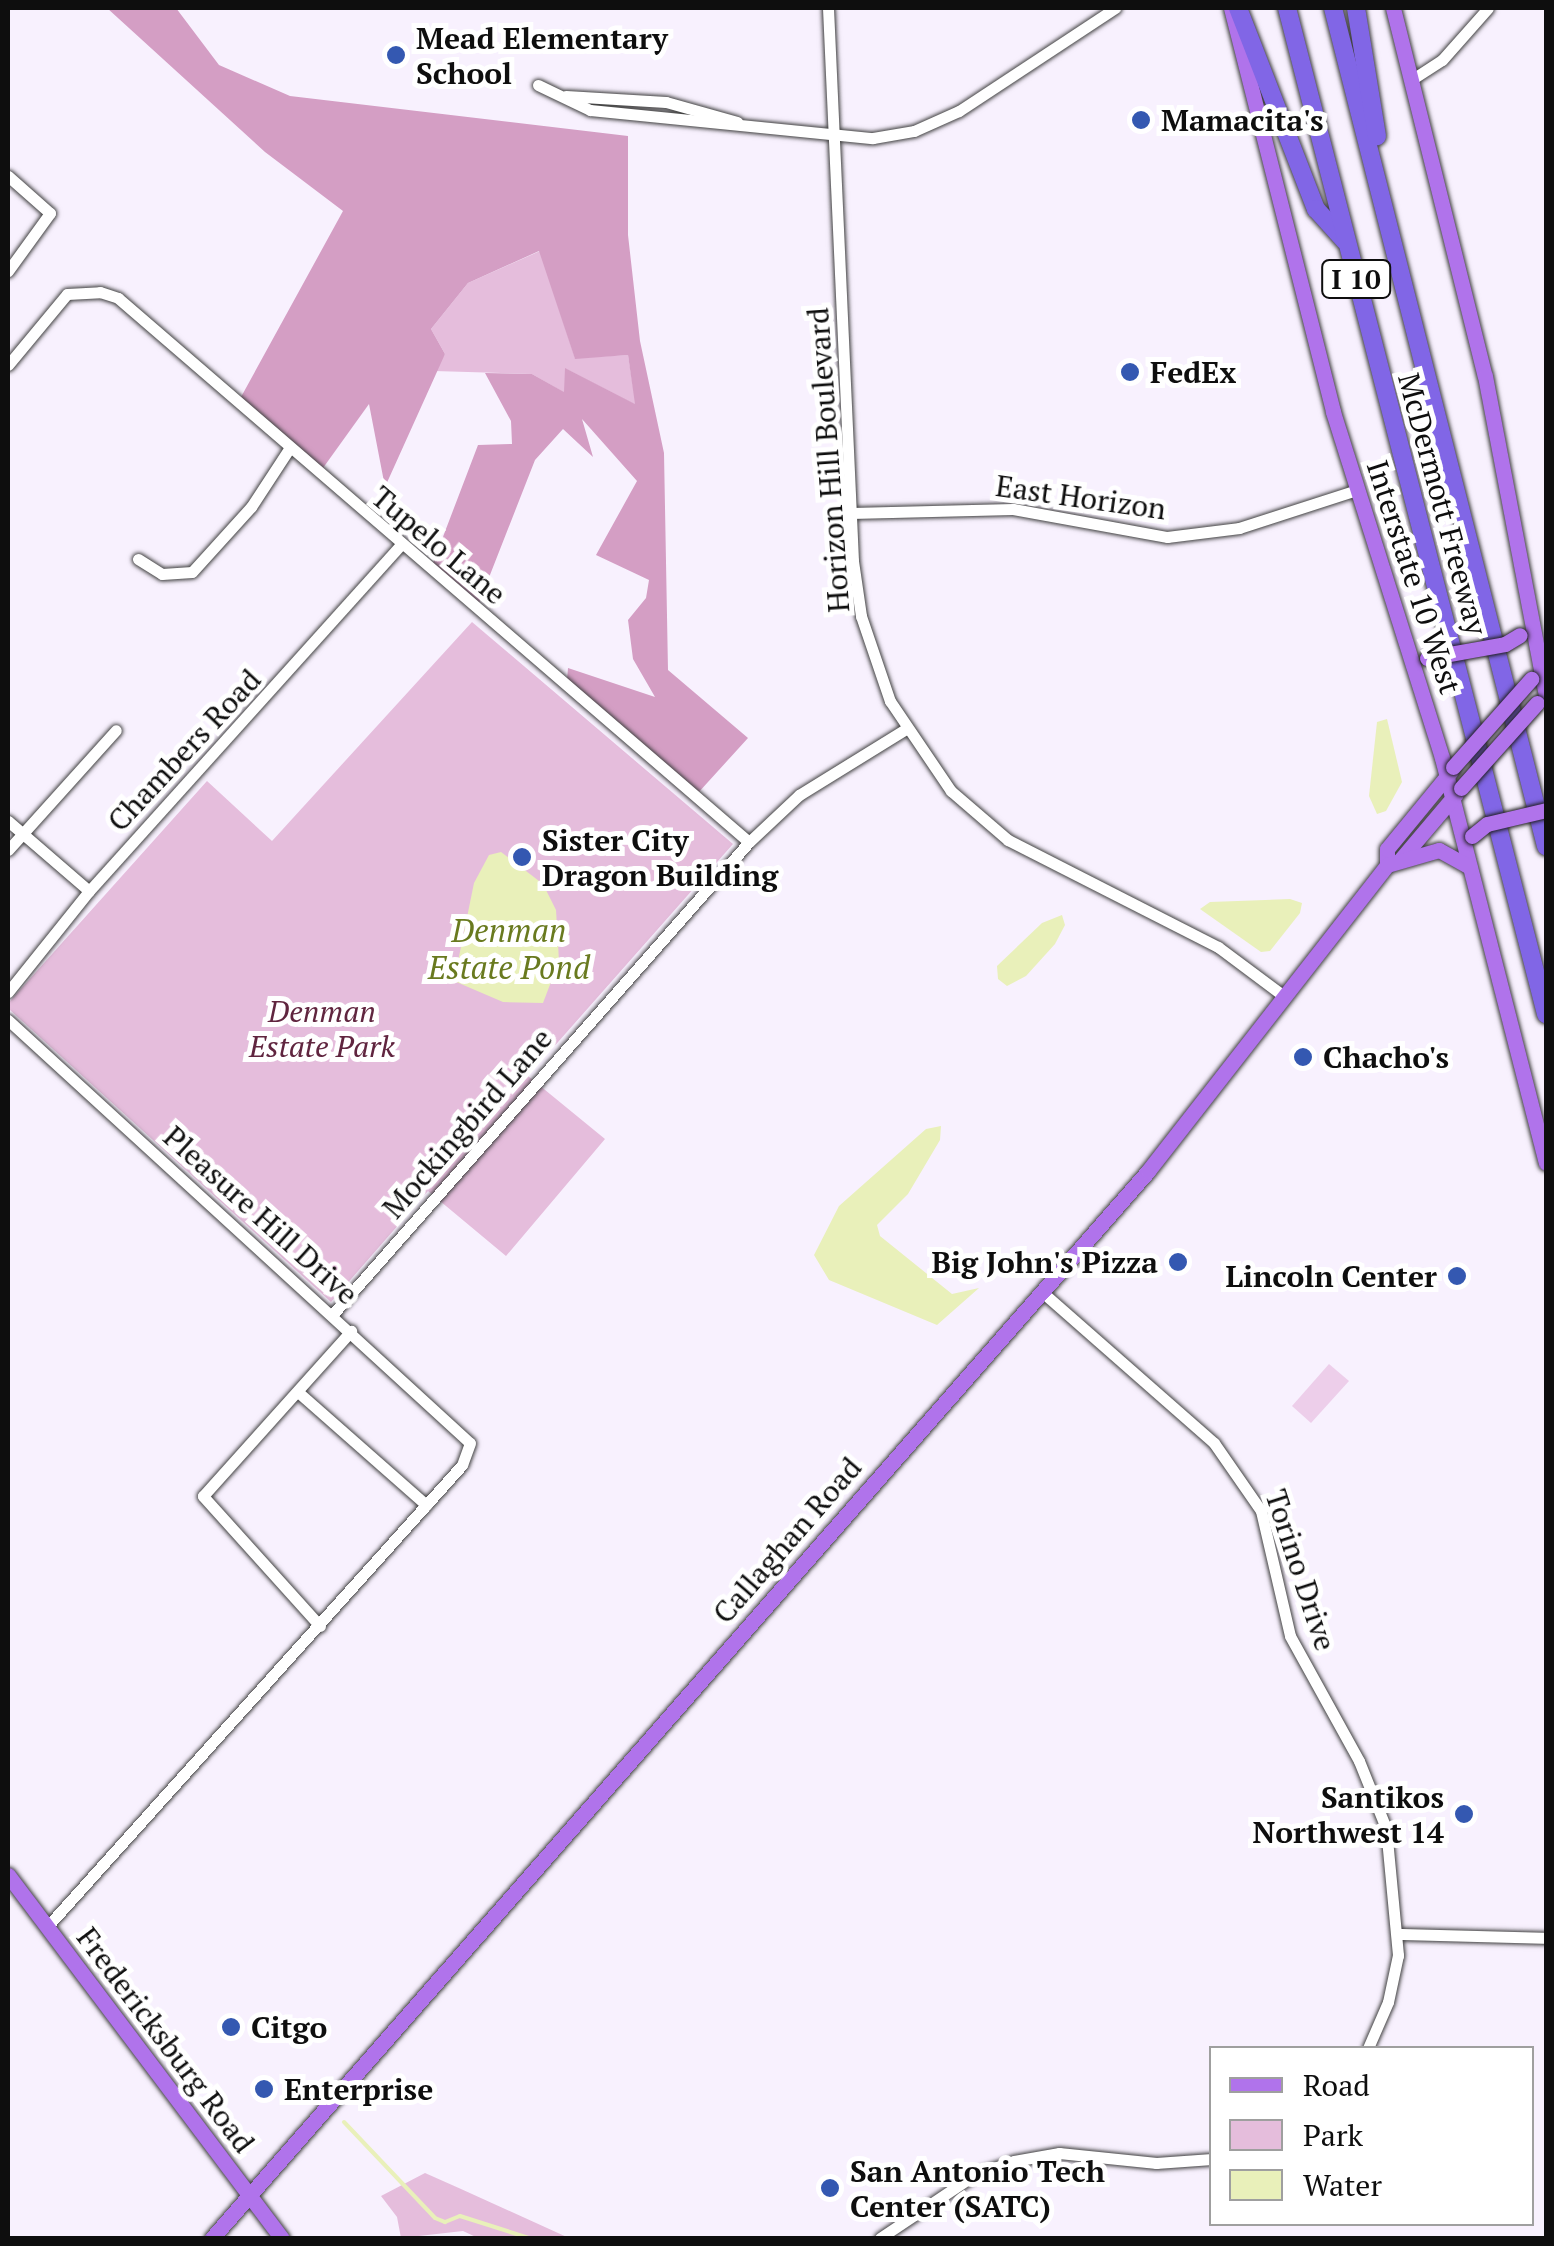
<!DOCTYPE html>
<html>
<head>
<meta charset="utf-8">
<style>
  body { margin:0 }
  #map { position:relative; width:1554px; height:2246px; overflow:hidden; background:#f8f1fe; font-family:"PT Serif",serif }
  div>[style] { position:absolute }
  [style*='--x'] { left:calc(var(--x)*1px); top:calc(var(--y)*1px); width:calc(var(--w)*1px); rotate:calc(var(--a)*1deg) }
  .green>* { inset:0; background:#e5bddc }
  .forest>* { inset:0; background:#d49ec4 }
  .pitch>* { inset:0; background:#edceea }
  .water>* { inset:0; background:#e9f0ba }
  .stream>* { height:4px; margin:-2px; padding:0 2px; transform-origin:2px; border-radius:2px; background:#e9f0ba }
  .roads { filter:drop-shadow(0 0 2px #414141) drop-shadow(0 0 2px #414141) }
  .minor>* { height:11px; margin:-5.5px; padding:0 5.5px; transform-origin:5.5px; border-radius:5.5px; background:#fff }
  .major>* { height:15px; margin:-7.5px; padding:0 7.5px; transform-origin:7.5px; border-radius:7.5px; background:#b073eb }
  .highway>* { height:18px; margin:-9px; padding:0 9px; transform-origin:9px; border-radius:9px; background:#8166e6 }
  .bridges { filter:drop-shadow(0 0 2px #1f1f1f) drop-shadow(0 0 2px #1f1f1f) }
  .major-bridge>* { height:15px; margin:-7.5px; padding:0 7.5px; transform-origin:7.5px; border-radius:7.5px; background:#b073eb }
  .dots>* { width:28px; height:28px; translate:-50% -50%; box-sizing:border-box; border:5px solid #fff; border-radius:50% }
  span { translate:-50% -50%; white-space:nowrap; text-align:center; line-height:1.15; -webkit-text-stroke:10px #fff; paint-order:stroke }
  .shield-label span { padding:2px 8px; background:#fff; border:2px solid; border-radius:8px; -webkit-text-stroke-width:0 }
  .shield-label { font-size:28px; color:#0e0e0e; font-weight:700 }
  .poi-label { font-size:30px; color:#0e0e0e; font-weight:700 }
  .left { translate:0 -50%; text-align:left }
  .right { translate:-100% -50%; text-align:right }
  .street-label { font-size:30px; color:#0e0e0e }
  .park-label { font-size:30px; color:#60253f; font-style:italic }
  .water-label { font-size:32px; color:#697a1f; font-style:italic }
  .frame { position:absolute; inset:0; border:10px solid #0e0e0e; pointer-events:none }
  .legend { position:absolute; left:1209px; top:2046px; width:325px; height:180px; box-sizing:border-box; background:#fff; border:2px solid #9f9f9f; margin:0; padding:12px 18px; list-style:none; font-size:30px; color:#0e0e0e }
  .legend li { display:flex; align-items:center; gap:20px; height:50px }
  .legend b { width:50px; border:2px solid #9f9f9f }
</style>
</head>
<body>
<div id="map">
  <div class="green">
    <i style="clip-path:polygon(540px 251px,575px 358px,628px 355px,636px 405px,566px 369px,565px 393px,532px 374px,434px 371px,445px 354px,431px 329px,468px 283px)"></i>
    <i style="clip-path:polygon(472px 622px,733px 844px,528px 1076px,605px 1139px,506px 1256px,428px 1191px,331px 1302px,10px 1010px,10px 1001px,207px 781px,272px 841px)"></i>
    <i style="clip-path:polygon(425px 2173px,461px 2189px,569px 2238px,478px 2238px,463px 2231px,401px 2238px,397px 2217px,381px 2196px)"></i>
  </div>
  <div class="forest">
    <i style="clip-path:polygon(107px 8px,176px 8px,219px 65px,290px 96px,628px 136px,628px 235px,640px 341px,664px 453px,668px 670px,748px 738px,698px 793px,567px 680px,568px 668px,655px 697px,633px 659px,628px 620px,646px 598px,649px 580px,596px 555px,637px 481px,582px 419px,593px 457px,563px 429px,535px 460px,479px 603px,433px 563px,478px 445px,512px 444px,511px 421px,485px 373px,532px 374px,564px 392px,565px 368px,635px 404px,628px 355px,575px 359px,539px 251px,468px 283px,431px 329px,445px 354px,385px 487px,369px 404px,323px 468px,241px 397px,343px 211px,265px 152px)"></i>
  </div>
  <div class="pitch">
    <i style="clip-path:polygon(1329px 1364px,1349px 1381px,1311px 1423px,1292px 1406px)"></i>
  </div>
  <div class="water">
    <i style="clip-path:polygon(1387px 719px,1402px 782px,1386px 811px,1377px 814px,1369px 796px,1377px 722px)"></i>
    <i style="clip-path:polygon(501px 852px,543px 884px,556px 910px,559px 961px,543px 1003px,503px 1002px,454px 981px,474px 883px,489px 855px)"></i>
    <i style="clip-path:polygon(1290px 899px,1302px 903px,1300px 913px,1270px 951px,1261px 952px,1200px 909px,1210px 902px)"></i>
    <i style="clip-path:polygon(1062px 915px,1065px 925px,1055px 944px,1026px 976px,1007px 986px,998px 979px,997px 966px,1042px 923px)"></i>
    <i style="clip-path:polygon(941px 1126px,940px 1140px,908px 1194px,877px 1225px,880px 1236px,952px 1294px,979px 1288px,937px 1325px,829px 1280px,814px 1255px,839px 1206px,926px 1129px)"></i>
  </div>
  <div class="stream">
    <i style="--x:344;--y:2122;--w:132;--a:46.5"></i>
    <i style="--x:435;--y:2218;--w:11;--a:22"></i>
    <i style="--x:445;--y:2222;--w:16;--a:-22"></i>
    <i style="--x:460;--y:2216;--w:72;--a:17.7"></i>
  </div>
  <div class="roads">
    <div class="minor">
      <i style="--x:828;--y:8;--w:554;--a:87.41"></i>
      <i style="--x:853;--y:561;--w:56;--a:81.7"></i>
      <i style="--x:861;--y:616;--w:90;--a:71.2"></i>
      <i style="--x:890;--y:701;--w:109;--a:55.9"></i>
      <i style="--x:951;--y:791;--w:75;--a:40.7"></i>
      <i style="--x:1008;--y:840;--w:236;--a:27"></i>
      <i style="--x:1218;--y:947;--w:84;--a:36.7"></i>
      <i style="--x:1411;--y:80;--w:37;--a:-33"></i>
      <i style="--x:1442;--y:60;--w:69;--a:-48.5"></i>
      <i style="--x:538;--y:85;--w:58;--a:25.7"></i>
      <i style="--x:590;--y:110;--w:284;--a:5.7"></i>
      <i style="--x:873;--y:138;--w:42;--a:-9.7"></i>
      <i style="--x:914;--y:131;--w:49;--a:-24"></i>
      <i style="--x:959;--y:111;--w:187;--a:-33.4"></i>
      <i style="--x:566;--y:96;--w:100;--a:3.4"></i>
      <i style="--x:666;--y:102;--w:74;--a:15.7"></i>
      <i style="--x:8;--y:176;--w:56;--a:41.4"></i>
      <i style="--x:50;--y:213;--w:72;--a:125.9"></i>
      <i style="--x:8;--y:365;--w:92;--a:-50.3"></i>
      <i style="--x:67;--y:294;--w:33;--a:-3"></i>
      <i style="--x:100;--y:292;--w:19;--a:18"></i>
      <i style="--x:118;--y:298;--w:833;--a:40.77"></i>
      <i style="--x:851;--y:513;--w:162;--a:-1.4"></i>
      <i style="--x:1013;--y:509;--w:157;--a:10.3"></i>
      <i style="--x:1167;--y:537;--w:73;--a:-7.1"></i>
      <i style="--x:1239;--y:528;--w:124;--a:-17.9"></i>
      <i style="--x:138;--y:559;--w:28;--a:32"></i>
      <i style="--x:162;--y:574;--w:30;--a:-4"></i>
      <i style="--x:192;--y:572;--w:88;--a:-47.8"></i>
      <i style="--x:251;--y:507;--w:69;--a:-56.8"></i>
      <i style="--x:8;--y:821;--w:107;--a:40.8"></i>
      <i style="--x:8;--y:850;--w:161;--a:-48"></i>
      <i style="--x:8;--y:992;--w:129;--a:-51.3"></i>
      <i style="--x:89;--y:891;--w:466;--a:-48"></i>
      <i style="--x:8;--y:1020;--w:626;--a:42.48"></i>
      <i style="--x:470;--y:1443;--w:23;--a:110"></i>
      <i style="--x:462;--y:1465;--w:622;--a:131.94"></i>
      <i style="--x:1041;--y:1291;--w:230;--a:41.3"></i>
      <i style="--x:1214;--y:1443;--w:83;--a:55.3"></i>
      <i style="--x:1261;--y:1511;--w:128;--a:76.9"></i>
      <i style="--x:1290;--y:1636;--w:143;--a:61.1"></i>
      <i style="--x:1359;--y:1761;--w:72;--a:68.1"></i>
      <i style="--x:1386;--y:1828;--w:128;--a:84.6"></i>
      <i style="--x:1398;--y:1955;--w:48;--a:102"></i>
      <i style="--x:1388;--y:2002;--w:50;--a:113.5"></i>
      <i style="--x:333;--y:1314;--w:629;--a:-48.61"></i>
      <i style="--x:749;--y:842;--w:69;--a:-43.2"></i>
      <i style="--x:799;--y:795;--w:126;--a:-31.7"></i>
      <i style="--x:298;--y:1392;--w:171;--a:41.4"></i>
      <i style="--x:320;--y:1626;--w:175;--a:-132"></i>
      <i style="--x:203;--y:1496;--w:222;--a:-48.1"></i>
      <i style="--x:1398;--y:1934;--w:148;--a:1.5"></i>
      <i style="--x:880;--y:2238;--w:113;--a:-33.8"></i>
      <i style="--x:974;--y:2175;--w:42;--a:-19.3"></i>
      <i style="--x:1014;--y:2161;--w:46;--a:-10.1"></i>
      <i style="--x:1059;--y:2153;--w:98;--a:5.9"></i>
      <i style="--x:1156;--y:2163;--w:56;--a:-4.1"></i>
    </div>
    <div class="major">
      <i style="--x:1231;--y:8;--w:417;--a:75.8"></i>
      <i style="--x:1333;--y:412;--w:363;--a:72.5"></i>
      <i style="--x:1442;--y:758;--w:418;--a:75.6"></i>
      <i style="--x:1393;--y:8;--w:379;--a:76"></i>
      <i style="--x:1485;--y:376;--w:327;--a:79.2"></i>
      <i style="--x:1400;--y:860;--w:87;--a:-49.7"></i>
      <i style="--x:1387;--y:865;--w:16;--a:-90"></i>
      <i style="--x:1387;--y:849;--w:101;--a:-50.6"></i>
      <i style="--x:8;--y:1875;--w:455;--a:53"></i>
      <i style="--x:212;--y:2238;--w:1419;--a:-48.74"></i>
      <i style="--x:1148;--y:1171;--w:388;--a:-52"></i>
      <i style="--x:1387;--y:865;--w:54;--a:-16.1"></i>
      <i style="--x:1439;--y:850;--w:35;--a:29"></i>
    </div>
    <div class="highway">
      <i style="--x:1238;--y:8;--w:216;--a:68.8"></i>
      <i style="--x:1316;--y:209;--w:43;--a:47.8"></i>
      <i style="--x:1287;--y:8;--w:1039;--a:75.56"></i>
      <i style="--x:1333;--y:8;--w:865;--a:75.74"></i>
      <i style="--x:1356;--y:8;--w:130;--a:80.7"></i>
    </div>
  </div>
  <div class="bridges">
    <div class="major-bridge">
      <i style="--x:1427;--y:658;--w:79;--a:-10.2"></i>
      <i style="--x:1505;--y:644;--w:17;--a:-31"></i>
      <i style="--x:1453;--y:767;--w:118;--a:-48.4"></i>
      <i style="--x:1461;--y:788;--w:114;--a:-48.2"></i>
      <i style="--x:1472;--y:836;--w:19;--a:-39"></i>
      <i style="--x:1487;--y:824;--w:61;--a:-13.3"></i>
    </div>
  </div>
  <div class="dots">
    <i style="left:396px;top:55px;background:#3458b1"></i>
    <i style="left:1141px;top:120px;background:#3458b1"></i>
    <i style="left:1130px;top:372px;background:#3458b1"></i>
    <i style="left:522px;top:857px;background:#3458b1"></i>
    <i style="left:1303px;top:1057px;background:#3458b1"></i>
    <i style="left:1178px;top:1262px;background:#3458b1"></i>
    <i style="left:1457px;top:1276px;background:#3458b1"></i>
    <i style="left:1464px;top:1814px;background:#3458b1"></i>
    <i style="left:231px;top:2027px;background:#3458b1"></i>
    <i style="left:264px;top:2089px;background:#3458b1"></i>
    <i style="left:830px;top:2188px;background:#3458b1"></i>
  </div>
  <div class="shield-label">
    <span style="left:1356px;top:279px">I 10</span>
  </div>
  <div class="poi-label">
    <span class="left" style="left:416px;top:55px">Mead Elementary<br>School</span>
    <span class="left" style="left:1161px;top:120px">Mamacita's</span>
    <span class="left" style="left:1150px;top:372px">FedEx</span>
    <span class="left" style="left:542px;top:857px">Sister City<br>Dragon Building</span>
    <span class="left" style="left:1323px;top:1057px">Chacho's</span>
    <span class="right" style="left:1158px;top:1262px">Big John's Pizza</span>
    <span class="right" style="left:1437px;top:1276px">Lincoln Center</span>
    <span class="right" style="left:1444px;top:1814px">Santikos<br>Northwest 14</span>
    <span class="left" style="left:251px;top:2027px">Citgo</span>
    <span class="left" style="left:284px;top:2089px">Enterprise</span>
    <span class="left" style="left:850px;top:2188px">San Antonio Tech<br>Center (SATC)</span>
  </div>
  <div class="street-label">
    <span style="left:828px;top:460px;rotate:-94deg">Horizon Hill Boulevard</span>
    <span style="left:1081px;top:497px;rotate:8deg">East Horizon</span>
    <span style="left:1443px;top:504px;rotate:75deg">McDermott Freeway</span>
    <span style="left:439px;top:545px;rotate:40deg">Tupelo Lane</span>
    <span style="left:1414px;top:577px;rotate:72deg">Interstate 10 West</span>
    <span style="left:184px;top:750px;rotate:-47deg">Chambers Road</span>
    <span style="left:467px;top:1123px;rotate:-49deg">Mockingbird Lane</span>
    <span style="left:261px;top:1215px;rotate:42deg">Pleasure Hill Drive</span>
    <span style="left:787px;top:1540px;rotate:-49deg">Callaghan Road</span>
    <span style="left:1301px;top:1570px;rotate:72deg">Torino Drive</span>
    <span style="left:166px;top:2040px;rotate:53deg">Fredericksburg Road</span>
  </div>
  <div class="park-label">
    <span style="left:322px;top:1028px">Denman<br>Estate Park</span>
  </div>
  <div class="water-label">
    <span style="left:509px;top:949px">Denman<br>Estate Pond</span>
  </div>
  <div class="frame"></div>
  <ul class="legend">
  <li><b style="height:12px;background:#b073eb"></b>Road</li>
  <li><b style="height:28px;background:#e5bddc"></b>Park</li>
  <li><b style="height:28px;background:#e9f0ba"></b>Water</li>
  </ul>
</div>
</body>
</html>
